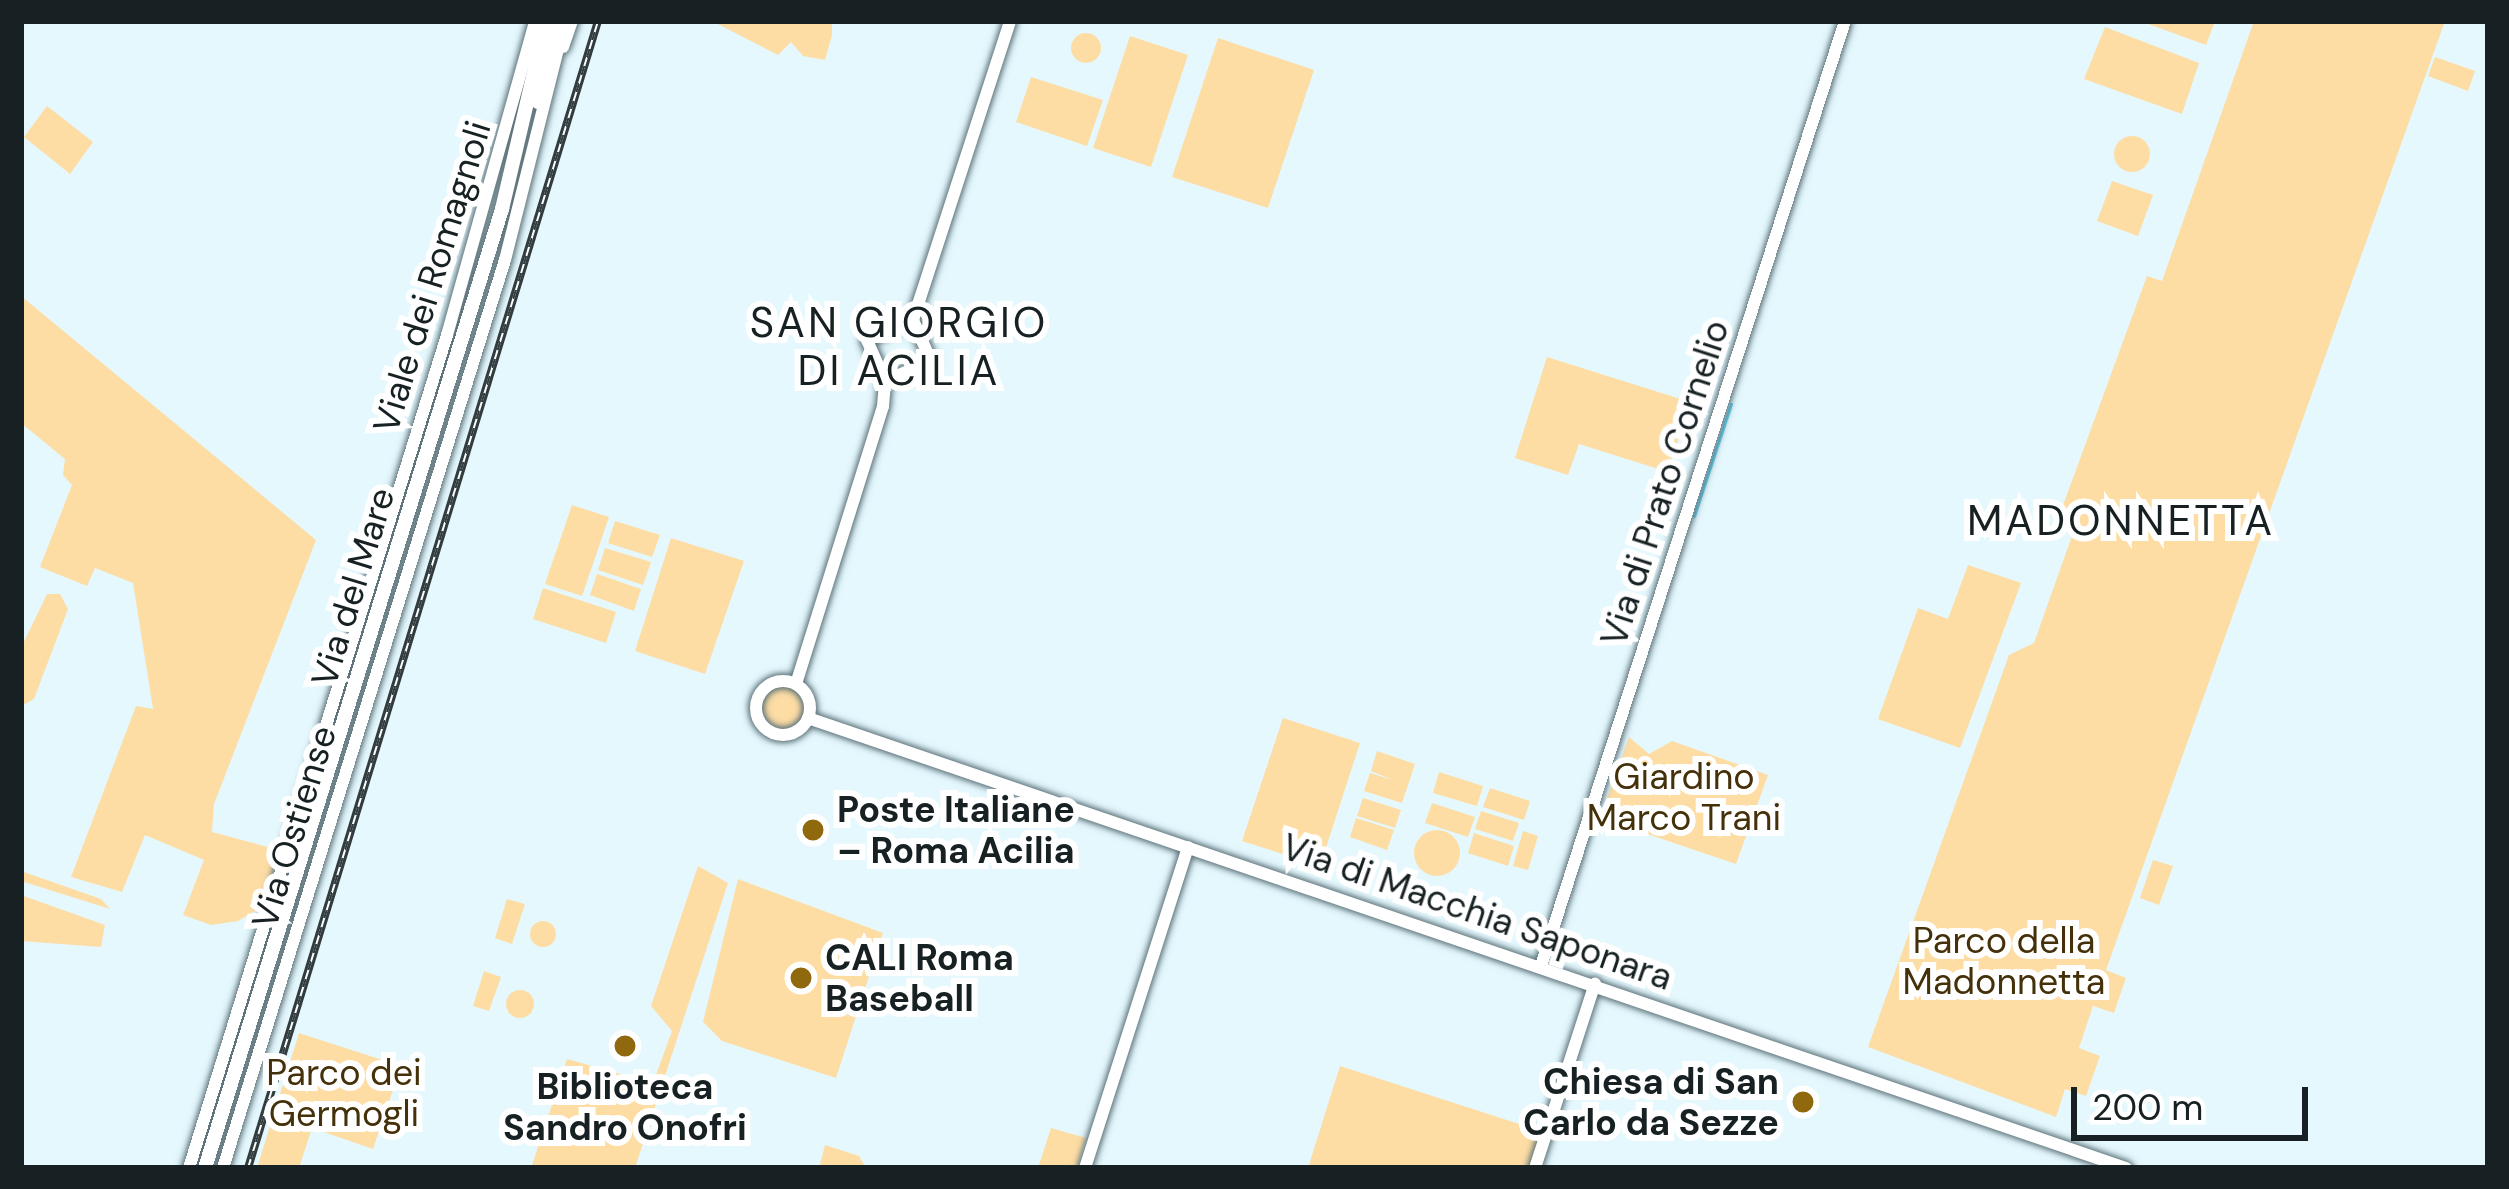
<!DOCTYPE html>
<html>
<head>
<meta charset="utf-8">
<style>
  body { margin:0 }
  #map { position:relative; width:2509px; height:1189px; overflow:hidden; background:#e4f8fe; font-family:"DM Sans",sans-serif }
  div>[style] { position:absolute }
  [style*='--x'] { left:calc(var(--x)*1px); top:calc(var(--y)*1px); width:calc(var(--w)*1px); rotate:calc(var(--a)*1deg) }
  .green>* { inset:0; background:#fedda5 }
  .round { border-radius:50% }
  .stream>* { height:3px; margin:-1.5px; padding:0 1.5px; transform-origin:1.5px; border-radius:1.5px; background:#57d6f7 }
  .roads { filter:drop-shadow(0 0 3px #5c7279) drop-shadow(0 0 3px #5c7279) }
  .secondary>* { height:12px; margin:-6px; padding:0 6px; transform-origin:6px; border-radius:6px; background:#fff }
  .secondary>.ring { margin:-6px; padding:0; box-sizing:content-box; background:none; border:12px solid #fff; border-radius:50% }
  .primary>* { height:14px; margin:-7px; padding:0 7px; transform-origin:7px; border-radius:7px; background:#fff }
  .rail>* { height:8px; margin-top:-4px; transform-origin:0; background:repeating-linear-gradient(90deg,#fff 0 9px,#323c3f 0 18px); box-sizing:border-box; border-block:3px solid #323c3f }
  .dots>* { width:33px; height:33px; translate:-50% -50%; box-sizing:border-box; border:6px solid #fff; border-radius:50% }
  span { translate:-50% -50%; white-space:nowrap; text-align:center; line-height:1.15; -webkit-text-stroke:12px #fff; paint-order:stroke }
  .street-label { font-size:36px; color:#172022 }
  .park-label { font-size:36px; color:#443009 }
  .poi-label { font-size:36px; color:#172022; font-weight:700 }
  .left { translate:0 -50%; text-align:left }
  .right { translate:-100% -50%; text-align:right }
  .quarter-label { font-size:42px; color:#172022; letter-spacing:3px }
  .frame { position:absolute; inset:0; border:24px solid #172022; pointer-events:none }
  .scale { position:absolute; left:2071px; top:1087px; width:237px; height:54px; box-sizing:border-box; border:6px solid #172022; border-top:0; padding-left:15px; font-size:36px; line-height:42px; white-space:nowrap; color:#172022; -webkit-text-stroke:9px #fff; paint-order:stroke }
</style>
</head>
<body>
<div id="map">
  <div class="green">
    <i style="clip-path:polygon(712px 21px,832px 21px,832px 35px,825px 60px,803px 56px,791px 42px,778px 55px)"></i>
    <i style="clip-path:polygon(2140px 21px,2215px 21px,2206px 45px)"></i>
    <i style="clip-path:polygon(2254px 21px,2445px 21px,2106px 970px,2126px 978px,2114px 1013px,2093px 1006px,2079px 1048px,2100px 1056px,2086px 1096px,2065px 1089px,2056px 1117px,1868px 1047px,2009px 655px,2034px 643px,2073px 533px,2073px 525px,2058px 519px,2147px 276px,2162px 281px)"></i>
    <i style="clip-path:polygon(2105px 27px,2199px 63px,2182px 114px,2084px 79px)"></i>
    <i class="round" style="left:1071px;top:33px;width:30px;height:30px"></i>
    <i style="clip-path:polygon(1130px 36px,1188px 55px,1151px 167px,1093px 148px)"></i>
    <i style="clip-path:polygon(1218px 38px,1314px 70px,1268px 208px,1172px 177px)"></i>
    <i style="clip-path:polygon(2435px 57px,2475px 71px,2468px 91px,2428px 76px)"></i>
    <i style="clip-path:polygon(1031px 77px,1103px 100px,1087px 146px,1016px 122px)"></i>
    <i style="clip-path:polygon(47px 106px,93px 142px,70px 174px,24px 137px)"></i>
    <i class="round" style="left:2114px;top:136px;width:36px;height:36px"></i>
    <i style="clip-path:polygon(2112px 181px,2153px 195px,2138px 236px,2097px 221px)"></i>
    <i style="clip-path:polygon(21px 296px,316px 540px,214px 804px,212px 832px,279px 850px,263px 906px,238px 921px,211px 925px,183px 915px,204px 860px,145px 835px,122px 892px,71px 877px,136px 706px,153px 709px,133px 583px,95px 568px,87px 586px,40px 567px,72px 485px,63px 475px,65px 459px,21px 423px)"></i>
    <i style="clip-path:polygon(1547px 357px,1690px 402px,1668px 472px,1579px 444px,1568px 475px,1515px 458px)"></i>
    <i style="clip-path:polygon(572px 505px,609px 517px,582px 596px,545px 584px)"></i>
    <i style="clip-path:polygon(615px 521px,660px 535px,652px 557px,608px 543px)"></i>
    <i style="clip-path:polygon(671px 538px,744px 561px,705px 674px,635px 651px)"></i>
    <i style="clip-path:polygon(605px 548px,651px 562px,643px 585px,598px 570px)"></i>
    <i style="clip-path:polygon(1968px 565px,2021px 583px,1960px 748px,1878px 719px,1918px 608px,1948px 619px)"></i>
    <i style="clip-path:polygon(597px 574px,641px 589px,634px 611px,590px 595px)"></i>
    <i style="clip-path:polygon(543px 588px,616px 612px,606px 643px,533px 619px)"></i>
    <i style="clip-path:polygon(47px 594px,60px 594px,68px 609px,34px 699px,21px 706px,21px 648px)"></i>
    <i class="round" style="left:762px;top:686px;width:42px;height:42px"></i>
    <i style="clip-path:polygon(1283px 718px,1360px 743px,1320px 866px,1242px 841px)"></i>
    <i style="clip-path:polygon(1629px 737px,1649px 754px,1672px 741px,1768px 775px,1736px 864px,1600px 818px)"></i>
    <i style="clip-path:polygon(1377px 751px,1415px 764px,1402px 803px,1364px 791px,1370px 773px,1393px 780px,1371px 771px)"></i>
    <i style="clip-path:polygon(1439px 772px,1483px 786px,1477px 806px,1433px 793px)"></i>
    <i style="clip-path:polygon(1490px 788px,1530px 801px,1524px 820px,1483px 807px)"></i>
    <i style="clip-path:polygon(1363px 798px,1401px 810px,1395px 828px,1357px 816px)"></i>
    <i style="clip-path:polygon(1432px 803px,1475px 817px,1468px 837px,1425px 823px)"></i>
    <i style="clip-path:polygon(1481px 811px,1519px 823px,1513px 841px,1475px 829px)"></i>
    <i style="clip-path:polygon(1356px 818px,1394px 830px,1387px 850px,1350px 837px)"></i>
    <i class="round" style="left:1414px;top:830px;width:46px;height:46px"></i>
    <i style="clip-path:polygon(1523px 831px,1538px 836px,1528px 870px,1513px 866px)"></i>
    <i style="clip-path:polygon(1474px 833px,1514px 846px,1508px 866px,1468px 853px)"></i>
    <i style="clip-path:polygon(2153px 860px,2173px 866px,2159px 905px,2140px 898px)"></i>
    <i style="clip-path:polygon(698px 866px,728px 883px,635px 1168px,531px 1168px,567px 1059px,653px 1083px,672px 1031px,651px 1006px)"></i>
    <i style="clip-path:polygon(21px 871px,101px 899px,110px 909px,21px 881px)"></i>
    <i style="clip-path:polygon(738px 879px,883px 933px,836px 1078px,722px 1041px,703px 1022px)"></i>
    <i style="clip-path:polygon(21px 895px,105px 925px,101px 947px,21px 941px)"></i>
    <i style="clip-path:polygon(507px 899px,525px 904px,512px 944px,495px 938px)"></i>
    <i class="round" style="left:530px;top:921px;width:26px;height:26px"></i>
    <i style="clip-path:polygon(484px 971px,501px 977px,489px 1011px,473px 1006px)"></i>
    <i class="round" style="left:506px;top:990px;width:28px;height:28px"></i>
    <i style="clip-path:polygon(299px 1033px,401px 1066px,373px 1149px,312px 1128px,299px 1168px,257px 1168px)"></i>
    <i style="clip-path:polygon(1340px 1066px,1547px 1133px,1535px 1168px,1308px 1168px)"></i>
    <i style="clip-path:polygon(1051px 1128px,1086px 1138px,1077px 1168px,1038px 1168px)"></i>
    <i style="clip-path:polygon(825px 1145px,859px 1156px,866px 1168px,819px 1168px)"></i>
  </div>
  <div class="stream">
    <i style="--x:1694;--y:516;--w:118;--a:-71.7"></i>
  </div>
  <div class="roads">
    <div class="secondary">
      <i style="--x:563;--y:47;--w:28;--a:-71"></i>
      <i style="--x:913;--y:320;--w:314;--a:-72"></i>
      <i style="--x:885;--y:381;--w:50;--a:-23.5"></i>
      <i style="--x:931;--y:361;--w:45;--a:-113.7"></i>
      <i class="ring" style="left:756px;top:681px;width:42px;height:42px"></i>
      <i style="--x:796;--y:684;--w:291;--a:-72.6"></i>
      <i style="--x:883;--y:406;--w:25;--a:-85"></i>
      <i style="--x:885;--y:381;--w:45;--a:-113.7"></i>
      <i style="--x:867;--y:340;--w:50;--a:-23.5"></i>
      <i style="--x:808;--y:718;--w:1393;--a:18.85"></i>
      <i style="--x:1542;--y:963;--w:990;--a:-72.17"></i>
      <i style="--x:189;--y:1168;--w:872;--a:-72.79"></i>
      <i style="--x:447;--y:335;--w:326;--a:-74.3"></i>
      <i style="--x:223;--y:1168;--w:951;--a:-72.75"></i>
      <i style="--x:505;--y:260;--w:230;--a:-75.9"></i>
      <i style="--x:1085;--y:1168;--w:337;--a:-72.2"></i>
      <i style="--x:1535;--y:1168;--w:194;--a:-72"></i>
    </div>
    <div class="primary">
      <i style="--x:538;--y:102;--w:84;--a:-75.5"></i>
      <i style="--x:205;--y:1168;--w:1004;--a:-72.79"></i>
      <i style="--x:502;--y:209;--w:193;--a:-76.8"></i>
    </div>
  </div>
  <div class="rail">
    <i style="--x:248;--y:1168;--w:1199;--a:-73.03"></i>
  </div>
  <div class="dots">
    <i style="left:813px;top:830px;background:#90680e"></i>
    <i style="left:801px;top:978px;background:#90680e"></i>
    <i style="left:625px;top:1046px;background:#90680e"></i>
    <i style="left:1803px;top:1102px;background:#90680e"></i>
  </div>
  <div class="street-label">
    <span style="left:432px;top:277px;rotate:-73deg">Viale dei Romagnoli</span>
    <span style="left:1665px;top:483px;rotate:-72deg">Via di Prato Cornelio</span>
    <span style="left:353px;top:587px;rotate:-73deg">Via del Mare</span>
    <span style="left:294px;top:827px;rotate:-73deg">Via Ostiense</span>
    <span style="left:1477px;top:912px;rotate:19deg">Via di Macchia Saponara</span>
  </div>
  <div class="park-label">
    <span style="left:1684px;top:797px">Giardino<br>Marco Trani</span>
    <span style="left:2004px;top:961px">Parco della<br>Madonnetta</span>
    <span style="left:344px;top:1093px">Parco dei<br>Germogli</span>
  </div>
  <div class="poi-label">
    <span class="left" style="left:837px;top:830px">Poste Italiane<br>– Roma Acilia</span>
    <span class="left" style="left:825px;top:978px">CALI Roma<br>Baseball</span>
    <span class="right" style="left:1779px;top:1102px">Chiesa di San<br>Carlo da Sezze</span>
    <span style="left:625px;top:1107px">Biblioteca<br>Sandro Onofri</span>
  </div>
  <div class="quarter-label">
    <span style="left:899px;top:347px">SAN GIORGIO<br>DI ACILIA</span>
    <span style="left:2121px;top:521px">MADONNETTA</span>
  </div>
  <div class="frame"></div>
  <div class="scale">200 m</div>
</div>
</body>
</html>
